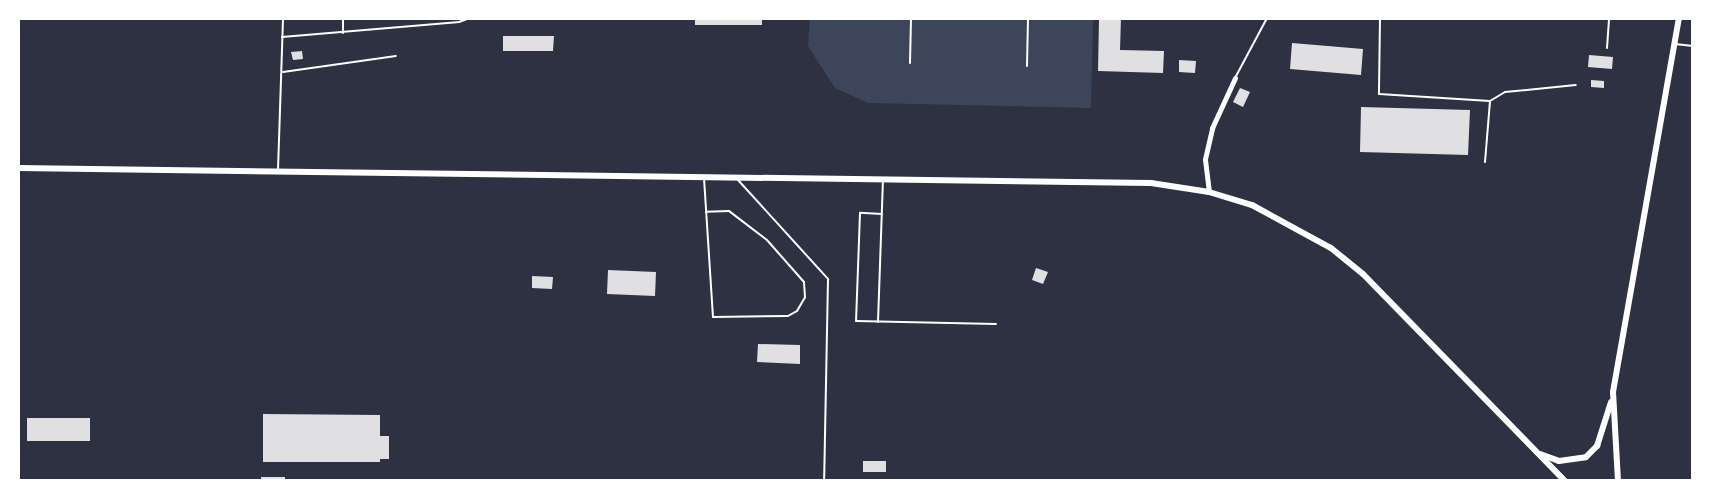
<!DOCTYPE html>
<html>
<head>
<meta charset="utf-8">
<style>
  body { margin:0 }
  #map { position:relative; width:1711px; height:499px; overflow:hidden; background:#2d3142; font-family:"Fira Sans Condensed",sans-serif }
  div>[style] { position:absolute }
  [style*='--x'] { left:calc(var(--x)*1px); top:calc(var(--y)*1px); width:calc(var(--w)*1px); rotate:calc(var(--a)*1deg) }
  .green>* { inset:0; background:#3c4559 }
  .building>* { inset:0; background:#e0e0e3 }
  .service>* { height:2px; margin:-1px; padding:0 1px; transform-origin:1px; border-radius:1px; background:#fff }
  .minor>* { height:5px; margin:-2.5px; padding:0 2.5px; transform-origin:2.5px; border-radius:2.5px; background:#fff }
  .tertiary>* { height:6px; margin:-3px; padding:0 3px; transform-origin:3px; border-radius:3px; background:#fff }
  span { translate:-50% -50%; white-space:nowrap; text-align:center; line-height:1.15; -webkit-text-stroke:6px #fff; paint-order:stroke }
  .frame { position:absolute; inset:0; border:20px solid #fff; pointer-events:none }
</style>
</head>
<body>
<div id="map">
  <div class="green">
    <i style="clip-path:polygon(810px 18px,1093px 18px,1091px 108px,868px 103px,835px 88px,808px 46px)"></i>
  </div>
  <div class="building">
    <i style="clip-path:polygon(632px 18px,665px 18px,665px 20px,632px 20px)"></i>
    <i style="clip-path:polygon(695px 18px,762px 18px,762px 25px,695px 25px)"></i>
    <i style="clip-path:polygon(1099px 18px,1121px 18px,1120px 50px,1164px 51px,1163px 73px,1098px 71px)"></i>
    <i style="clip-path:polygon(503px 36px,554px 36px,553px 51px,503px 51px)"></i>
    <i style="clip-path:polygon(1292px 43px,1363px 49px,1361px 75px,1290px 69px)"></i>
    <i style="clip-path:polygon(302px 51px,303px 59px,293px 60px,291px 52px)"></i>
    <i style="clip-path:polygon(1589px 55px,1613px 57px,1612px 69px,1588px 67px)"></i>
    <i style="clip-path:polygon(1179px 60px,1196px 61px,1195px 73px,1179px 72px)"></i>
    <i style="clip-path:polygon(1591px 80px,1604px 81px,1604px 88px,1591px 87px)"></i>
    <i style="clip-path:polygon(1240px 88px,1250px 92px,1243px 107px,1233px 102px)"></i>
    <i style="clip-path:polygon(1361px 107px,1470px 110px,1468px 155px,1360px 152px)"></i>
    <i style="clip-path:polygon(1036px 268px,1048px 272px,1043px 284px,1032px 280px)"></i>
    <i style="clip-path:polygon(608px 270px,656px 272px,655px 296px,607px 294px)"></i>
    <i style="clip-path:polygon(532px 276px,553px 277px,552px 289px,532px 288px)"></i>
    <i style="clip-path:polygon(758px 344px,800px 345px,800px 364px,757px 362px)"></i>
    <i style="clip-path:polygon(263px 414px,380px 415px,380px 436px,389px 436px,389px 459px,380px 459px,380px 462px,263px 462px)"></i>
    <i style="clip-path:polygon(27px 418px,90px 418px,90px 441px,27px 441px)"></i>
    <i style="clip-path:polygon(863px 461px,886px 461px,886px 472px,863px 472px)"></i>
    <i style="clip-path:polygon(261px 477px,285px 477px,285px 481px,261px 481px)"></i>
  </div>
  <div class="service">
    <i style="--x:343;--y:18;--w:15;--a:90"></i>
    <i style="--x:1380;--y:18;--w:76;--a:90.8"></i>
    <i style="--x:1379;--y:94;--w:111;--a:3.6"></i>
    <i style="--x:1490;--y:101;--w:17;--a:-31"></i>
    <i style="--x:1505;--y:92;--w:71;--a:-5.6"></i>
    <i style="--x:282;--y:37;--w:178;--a:-4.8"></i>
    <i style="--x:459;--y:22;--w:12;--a:-20"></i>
    <i style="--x:1675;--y:44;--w:18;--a:6"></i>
    <i style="--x:1607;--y:48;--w:30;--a:-86"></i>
    <i style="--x:910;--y:63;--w:45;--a:-88.7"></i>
    <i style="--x:1027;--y:66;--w:48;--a:-88.8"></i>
    <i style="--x:283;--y:72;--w:114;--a:-8.1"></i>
    <i style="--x:1235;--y:78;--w:68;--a:-61.9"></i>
    <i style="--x:1485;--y:162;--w:61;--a:-85.3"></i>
    <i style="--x:278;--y:170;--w:152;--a:-88.1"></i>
    <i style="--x:704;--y:178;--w:139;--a:86.3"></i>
    <i style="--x:713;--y:317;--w:75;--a:-0.8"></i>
    <i style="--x:788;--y:316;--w:10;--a:-29"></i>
    <i style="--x:797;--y:311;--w:16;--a:-60"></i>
    <i style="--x:805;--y:297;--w:15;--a:-94"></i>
    <i style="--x:804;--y:282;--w:56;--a:-131.4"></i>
    <i style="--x:767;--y:240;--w:48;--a:-142.7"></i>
    <i style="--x:729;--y:211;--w:23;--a:178"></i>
    <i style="--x:738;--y:180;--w:134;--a:47.7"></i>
    <i style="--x:828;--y:279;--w:202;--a:91.1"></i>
    <i style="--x:882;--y:214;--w:22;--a:-177"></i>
    <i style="--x:860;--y:213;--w:108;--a:92.1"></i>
    <i style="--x:856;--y:321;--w:140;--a:1.2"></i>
    <i style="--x:878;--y:322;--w:141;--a:-88"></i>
  </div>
  <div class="minor">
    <i style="--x:1209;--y:192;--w:33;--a:-97"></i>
    <i style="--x:1205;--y:159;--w:32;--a:-77"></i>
    <i style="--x:1212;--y:128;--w:55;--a:-65.3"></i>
  </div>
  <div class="tertiary">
    <i style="--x:18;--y:168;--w:1133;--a:0.76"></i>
    <i style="--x:1151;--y:183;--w:59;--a:8.8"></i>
    <i style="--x:1209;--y:192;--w:45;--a:16.8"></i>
    <i style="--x:1252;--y:205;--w:90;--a:28.6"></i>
    <i style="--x:1331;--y:248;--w:41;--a:39.1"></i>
    <i style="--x:1363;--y:274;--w:289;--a:45.7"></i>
    <i style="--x:1540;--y:454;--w:20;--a:20"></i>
    <i style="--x:1559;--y:461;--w:27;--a:-8"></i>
    <i style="--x:1586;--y:457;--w:16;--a:-45"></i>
    <i style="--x:1597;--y:446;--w:46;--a:-72.3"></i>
    <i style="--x:1618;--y:481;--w:89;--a:-93.2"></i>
    <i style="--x:1613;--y:392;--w:380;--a:-80"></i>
  </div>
  <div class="frame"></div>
</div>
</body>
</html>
